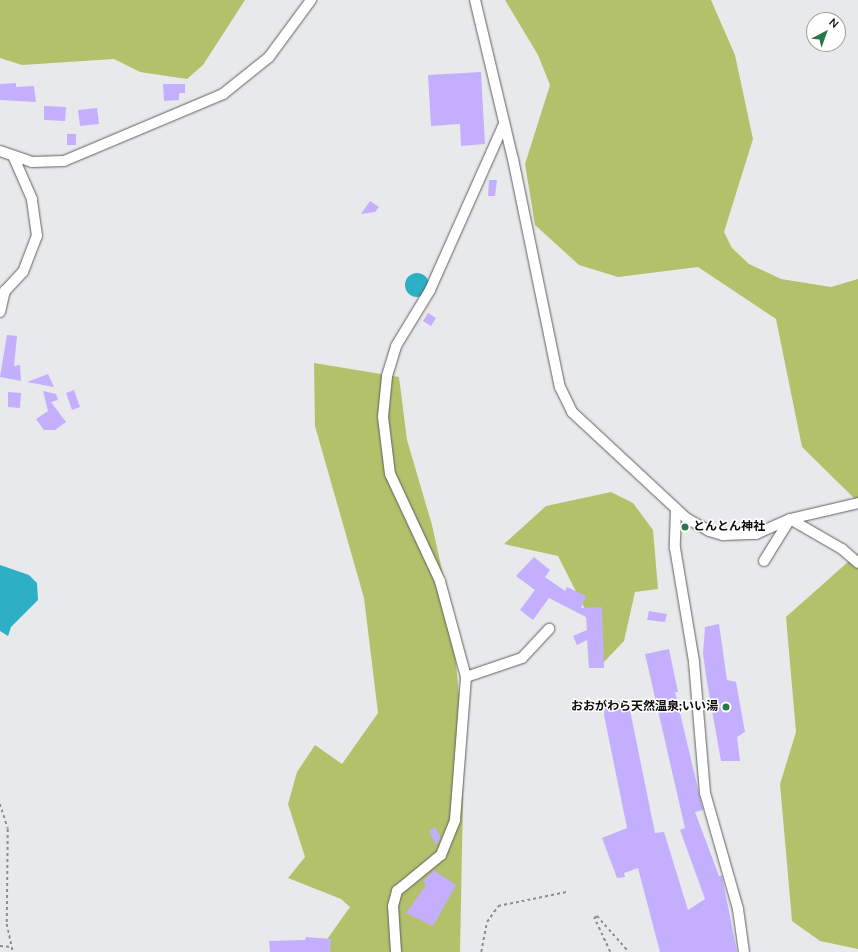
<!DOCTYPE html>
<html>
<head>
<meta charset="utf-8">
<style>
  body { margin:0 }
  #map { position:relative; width:858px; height:952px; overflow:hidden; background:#e8e9eb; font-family:"Nunito Sans","Noto Sans JP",sans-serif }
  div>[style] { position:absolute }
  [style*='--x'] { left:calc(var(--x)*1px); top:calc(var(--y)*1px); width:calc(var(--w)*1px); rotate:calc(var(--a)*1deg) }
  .forest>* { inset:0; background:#b4c16b }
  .water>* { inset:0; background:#2dafc6 }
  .round { border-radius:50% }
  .building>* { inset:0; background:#c4affe }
  .path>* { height:1.5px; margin-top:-0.75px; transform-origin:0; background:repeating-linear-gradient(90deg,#8c8d8e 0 3px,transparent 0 6px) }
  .roads { filter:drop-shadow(0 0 1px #5f6061) drop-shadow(0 0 1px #5f6061) }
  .street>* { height:10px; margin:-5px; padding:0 5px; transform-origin:5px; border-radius:5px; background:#fff }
  .dots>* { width:11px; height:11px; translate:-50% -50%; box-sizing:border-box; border:2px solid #fff; border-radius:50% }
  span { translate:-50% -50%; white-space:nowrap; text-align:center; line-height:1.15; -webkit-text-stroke:3px #fff; paint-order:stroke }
  .poi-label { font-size:12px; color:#0c0d0d; font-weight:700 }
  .left { translate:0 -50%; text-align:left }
  .right { translate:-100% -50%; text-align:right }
  .north { position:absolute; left:806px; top:12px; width:40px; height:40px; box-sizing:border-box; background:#fff; border:1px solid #9e9e9e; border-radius:50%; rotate:41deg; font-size:11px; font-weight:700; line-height:16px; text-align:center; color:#0c0d0d }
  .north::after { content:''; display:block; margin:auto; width:14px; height:18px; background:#2a7848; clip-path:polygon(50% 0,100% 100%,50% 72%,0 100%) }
</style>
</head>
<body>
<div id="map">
  <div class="forest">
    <i style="clip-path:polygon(0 0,245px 0,203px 65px,187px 79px,140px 72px,114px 59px,22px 65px,0 58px)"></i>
    <i style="clip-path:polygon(505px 0,711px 0,735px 55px,753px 139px,724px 232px,732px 248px,749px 264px,781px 279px,831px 287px,858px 279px,858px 502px,802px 447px,776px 319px,698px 267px,618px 277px,579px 265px,535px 225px,525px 164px,550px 85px,538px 55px)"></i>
    <i style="clip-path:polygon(314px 363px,399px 377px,407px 440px,432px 525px,451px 610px,464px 749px,460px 952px,318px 952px,350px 907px,341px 899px,288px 878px,305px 857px,288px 804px,297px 772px,315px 745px,342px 764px,378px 713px,364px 598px,315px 426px)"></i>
    <i style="clip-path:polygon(611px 492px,633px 503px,653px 530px,658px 589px,635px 592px,624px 641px,603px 663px,598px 635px,558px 556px,504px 544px,546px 506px)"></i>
    <i style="clip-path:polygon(858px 553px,858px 949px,820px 941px,792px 921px,780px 784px,796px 732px,786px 617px)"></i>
  </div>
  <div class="water">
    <i class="round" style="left:405px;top:273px;width:24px;height:24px"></i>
    <i style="clip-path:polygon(0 565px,29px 575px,37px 583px,38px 600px,11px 627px,8px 636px,0 631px)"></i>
  </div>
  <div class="building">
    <i style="clip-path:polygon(481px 72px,485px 144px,461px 146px,460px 124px,431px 126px,428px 75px)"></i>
    <i style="clip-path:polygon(16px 83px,16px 87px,34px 86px,36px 102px,0 100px,0 84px)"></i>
    <i style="clip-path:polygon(163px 84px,185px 84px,185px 93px,179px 93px,179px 100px,164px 101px)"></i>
    <i style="clip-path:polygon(44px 106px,66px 107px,65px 121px,44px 120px)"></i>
    <i style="clip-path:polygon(97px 108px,99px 124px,80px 126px,78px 110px)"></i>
    <i style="clip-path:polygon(67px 134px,76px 134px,76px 145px,67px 145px)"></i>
    <i style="clip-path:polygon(489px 180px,497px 180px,495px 196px,488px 196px)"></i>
    <i style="clip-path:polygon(370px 201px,379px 207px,375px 212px,361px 214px)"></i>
    <i style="clip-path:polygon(428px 313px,436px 318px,431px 326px,423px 321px)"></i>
    <i style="clip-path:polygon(7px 335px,17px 336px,14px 366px,20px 365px,21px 381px,0 377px)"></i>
    <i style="clip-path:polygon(48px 374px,54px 387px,27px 382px)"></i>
    <i style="clip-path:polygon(74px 390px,80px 407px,72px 410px,66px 393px)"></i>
    <i style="clip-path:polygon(43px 391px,56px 394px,58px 400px,51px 402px,66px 422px,55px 430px,44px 430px,36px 419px,48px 411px)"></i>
    <i style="clip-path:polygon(8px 392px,21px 393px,20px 408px,8px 407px)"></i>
    <i style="clip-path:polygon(534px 557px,550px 570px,545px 577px,565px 591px,567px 587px,586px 596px,581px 608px,602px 607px,604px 668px,589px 668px,587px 640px,577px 645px,573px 636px,587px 630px,586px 617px,549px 598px,533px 620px,520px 610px,535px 590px,516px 576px)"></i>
    <i style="clip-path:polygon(649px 611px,667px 614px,665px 622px,647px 620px)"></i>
    <i style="clip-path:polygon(719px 624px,727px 680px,736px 682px,745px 732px,737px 737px,740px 761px,721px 761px,707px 682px,703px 654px,705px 627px)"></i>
    <i style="clip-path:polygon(669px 649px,678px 692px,675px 692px,703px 810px,695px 812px,719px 876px,722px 876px,737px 952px,660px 952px,638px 868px,624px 873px,625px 877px,617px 878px,602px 838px,627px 828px,604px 715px,606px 700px,624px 702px,623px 711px,630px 710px,655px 833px,664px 832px,688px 910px,705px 899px,680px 830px,685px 828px,645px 654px)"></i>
    <i style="clip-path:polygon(435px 827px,441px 838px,436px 845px,429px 831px)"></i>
    <i style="clip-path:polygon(434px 870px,456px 885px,433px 926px,406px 913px,426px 885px,423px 881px)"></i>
    <i style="clip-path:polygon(306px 937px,331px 939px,330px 952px,270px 952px,269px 941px,305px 940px)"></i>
  </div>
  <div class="path">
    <i style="--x:0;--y:804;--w:26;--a:72"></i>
    <i style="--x:8;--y:829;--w:95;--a:90.6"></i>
    <i style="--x:7;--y:924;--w:29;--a:78"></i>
    <i style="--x:0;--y:946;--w:11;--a:5"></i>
    <i style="--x:481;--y:952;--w:31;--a:-79"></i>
    <i style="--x:487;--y:922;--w:19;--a:-55"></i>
    <i style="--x:498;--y:906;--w:70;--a:-11.5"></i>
    <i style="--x:610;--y:952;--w:38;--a:-115"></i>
    <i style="--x:594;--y:918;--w:4;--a:-34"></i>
    <i style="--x:597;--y:916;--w:48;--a:48.4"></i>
  </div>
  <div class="roads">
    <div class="street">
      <i style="--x:475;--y:0;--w:163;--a:76.6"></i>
      <i style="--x:513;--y:159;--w:233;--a:78.4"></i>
      <i style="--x:560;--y:387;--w:28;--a:64"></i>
      <i style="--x:572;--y:412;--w:156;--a:42.9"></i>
      <i style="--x:686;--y:518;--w:26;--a:29"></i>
      <i style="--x:709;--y:531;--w:15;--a:16"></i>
      <i style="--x:723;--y:535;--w:33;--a:-2"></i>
      <i style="--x:756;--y:534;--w:37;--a:-24"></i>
      <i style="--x:790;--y:519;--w:70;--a:-13.2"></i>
      <i style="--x:0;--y:151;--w:34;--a:19"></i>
      <i style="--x:32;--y:162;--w:32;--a:-2"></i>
      <i style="--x:64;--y:161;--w:173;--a:-22.8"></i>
      <i style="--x:223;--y:94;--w:59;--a:-38.8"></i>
      <i style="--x:269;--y:57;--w:71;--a:-53.6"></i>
      <i style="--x:0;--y:312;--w:22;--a:-77"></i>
      <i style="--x:5;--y:291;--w:26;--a:-47"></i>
      <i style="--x:23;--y:272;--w:39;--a:-69"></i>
      <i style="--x:37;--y:236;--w:37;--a:-98"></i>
      <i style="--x:32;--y:199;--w:45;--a:-113.7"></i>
      <i style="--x:676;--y:510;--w:38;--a:92"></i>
      <i style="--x:675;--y:548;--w:116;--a:80.5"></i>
      <i style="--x:694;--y:662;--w:131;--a:85.2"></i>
      <i style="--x:705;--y:793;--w:121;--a:74.1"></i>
      <i style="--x:738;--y:909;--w:43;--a:82.1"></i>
      <i style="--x:790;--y:519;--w:60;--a:30"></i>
      <i style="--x:842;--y:549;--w:21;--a:41"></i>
      <i style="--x:764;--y:561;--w:49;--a:-58.2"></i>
      <i style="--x:466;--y:677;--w:59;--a:-18.7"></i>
      <i style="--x:522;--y:658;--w:40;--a:-47"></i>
      <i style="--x:396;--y:952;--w:46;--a:-93.7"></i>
      <i style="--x:393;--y:906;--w:16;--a:-75"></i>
      <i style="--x:397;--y:891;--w:57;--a:-39.3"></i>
      <i style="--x:441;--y:855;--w:38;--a:-68"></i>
      <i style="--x:455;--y:820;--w:143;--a:-85.6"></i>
      <i style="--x:466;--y:677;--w:99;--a:-105.2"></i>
      <i style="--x:440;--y:581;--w:118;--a:-115"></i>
      <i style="--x:390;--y:474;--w:57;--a:-97"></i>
      <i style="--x:383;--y:417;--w:41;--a:-84.4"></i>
      <i style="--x:387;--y:376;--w:31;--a:-73"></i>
      <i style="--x:396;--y:346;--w:66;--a:-58.7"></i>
      <i style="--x:430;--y:290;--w:182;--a:-66"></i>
    </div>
  </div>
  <div class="dots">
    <i style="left:685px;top:527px;background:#2a7848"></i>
    <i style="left:726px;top:707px;background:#2a7848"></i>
  </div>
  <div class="poi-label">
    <span class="left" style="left:693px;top:527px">とんとん神社</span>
    <span class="right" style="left:718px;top:707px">おおがわら天然温泉;いい湯</span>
  </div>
  <div class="north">N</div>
</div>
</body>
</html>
